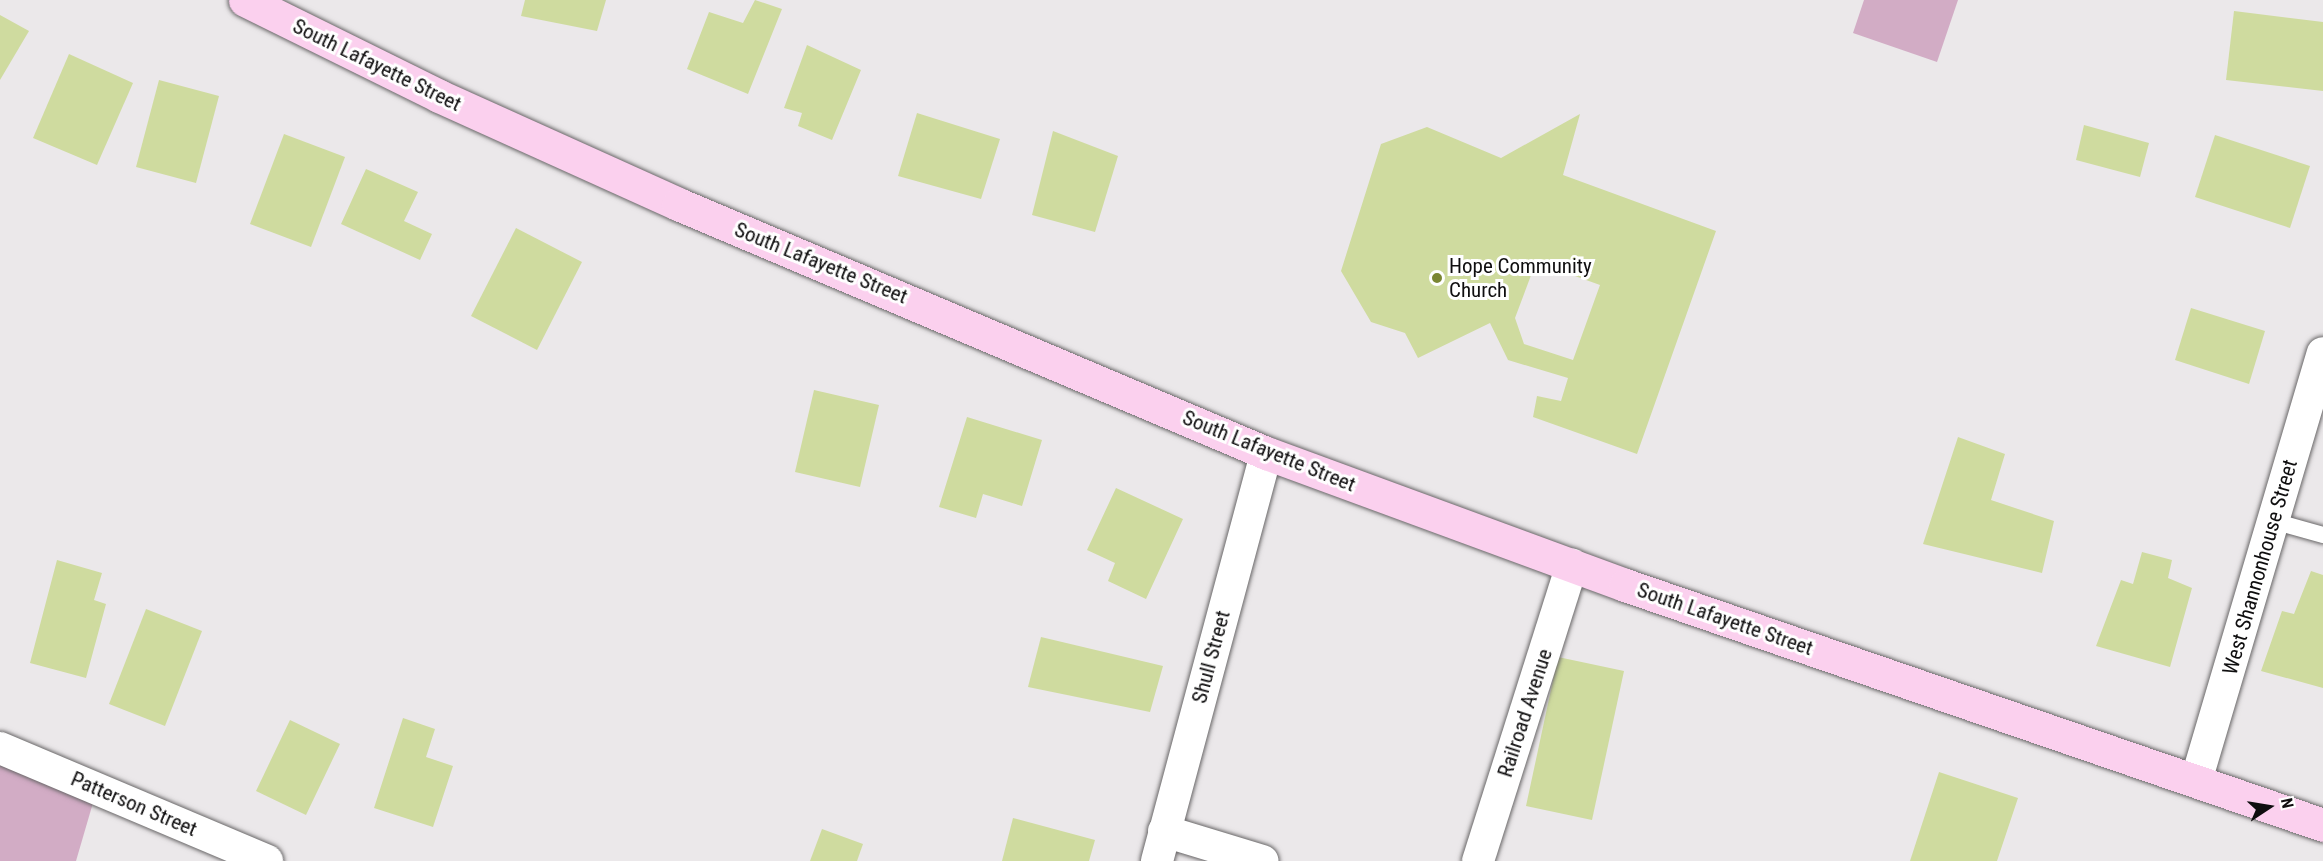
<!DOCTYPE html>
<html>
<head>
<meta charset="utf-8">
<style>
  body { margin:0 }
  #map { position:relative; width:2323px; height:861px; overflow:hidden; background:#ebe8ea; font-family:"Roboto Condensed",sans-serif }
  div>[style] { position:absolute }
  [style*='--x'] { left:calc(var(--x)*1px); top:calc(var(--y)*1px); width:calc(var(--w)*1px); rotate:calc(var(--a)*1deg) }
  .green>* { inset:0; background:#d2acc5 }
  .building>* { inset:0; background:#cfdb9f }
  .roads { filter:drop-shadow(0 0 2px #696768) drop-shadow(0 0 2px #696768) }
  .service>* { height:16px; margin:-8px; padding:0 8px; transform-origin:8px; border-radius:8px; background:#fff }
  .minor>* { height:32px; margin:-16px; padding:0 16px; transform-origin:16px; border-radius:16px; background:#fff }
  .primary>* { height:33px; margin:-16.5px; padding:0 16.5px; transform-origin:16.5px; border-radius:16.5px; background:#fbd0ee }
  .dots>* { width:16px; height:16px; translate:-50% -50%; box-sizing:border-box; border:3px solid #fff; border-radius:50% }
  span { translate:-50% -50%; white-space:nowrap; text-align:center; line-height:1.15; -webkit-text-stroke:6px #fff; paint-order:stroke }
  .street-label { font-size:21px; color:#0f0e0f }
  .poi-label { font-size:21px; color:#0f0e0f }
  .left { translate:0 -50%; text-align:left }
  .north { position:absolute; left:2239px; top:777px; width:60px; height:60px; -webkit-text-stroke:4px #fff; paint-order:stroke; rotate:78deg; font-size:16px; font-weight:700; line-height:24px; text-align:center; color:#0f0e0f }
  .north::after { content:''; display:block; margin:auto; width:21px; height:27px; background:#0f0e0f; clip-path:polygon(50% 0,100% 100%,50% 72%,0 100%) }
</style>
</head>
<body>
<div id="map">
  <div class="green">
    <i style="clip-path:polygon(1864px 0,1958px 0,1937px 62px,1853px 33px)"></i>
    <i style="clip-path:polygon(0 748px,97px 789px,76px 861px,0 861px)"></i>
  </div>
  <div class="building">
    <i style="clip-path:polygon(525px 0,606px 0,597px 31px,521px 16px)"></i>
    <i style="clip-path:polygon(755px 0,782px 9px,748px 94px,687px 69px,709px 12px,743px 23px)"></i>
    <i style="clip-path:polygon(2234px 11px,2323px 22px,2323px 91px,2226px 80px)"></i>
    <i style="clip-path:polygon(0 15px,29px 31px,0 80px)"></i>
    <i style="clip-path:polygon(807px 45px,861px 70px,832px 140px,798px 126px,802px 113px,784px 108px)"></i>
    <i style="clip-path:polygon(69px 54px,133px 83px,97px 165px,33px 138px)"></i>
    <i style="clip-path:polygon(159px 80px,219px 96px,196px 183px,136px 167px)"></i>
    <i style="clip-path:polygon(917px 113px,1000px 139px,981px 199px,898px 176px)"></i>
    <i style="clip-path:polygon(evenodd,1580px 114px,1563px 175px,1716px 231px,1637px 454px,1533px 417px,1537px 396px,1561px 401px,1568px 378px,1508px 360px,1490px 323px,1418px 358px,1405px 333px,1371px 322px,1341px 271px,1381px 144px,1427px 127px,1501px 158px,1580px 114px,1536px 262px,1600px 285px,1573px 360px,1524px 344px,1515px 318px,1536px 262px)"></i>
    <i style="clip-path:polygon(2084px 125px,2149px 143px,2140px 177px,2076px 160px)"></i>
    <i style="clip-path:polygon(1053px 131px,1118px 156px,1095px 232px,1032px 215px)"></i>
    <i style="clip-path:polygon(284px 134px,345px 157px,311px 247px,250px 224px)"></i>
    <i style="clip-path:polygon(2215px 135px,2310px 166px,2290px 228px,2195px 197px)"></i>
    <i style="clip-path:polygon(366px 169px,418px 192px,404px 221px,432px 234px,420px 260px,341px 224px)"></i>
    <i style="clip-path:polygon(516px 228px,582px 262px,537px 350px,471px 316px)"></i>
    <i style="clip-path:polygon(2191px 308px,2265px 331px,2249px 384px,2175px 360px)"></i>
    <i style="clip-path:polygon(814px 390px,879px 405px,860px 487px,795px 472px)"></i>
    <i style="clip-path:polygon(967px 417px,1042px 440px,1022px 506px,983px 494px,976px 518px,939px 507px)"></i>
    <i style="clip-path:polygon(1958px 437px,2005px 454px,1991px 500px,2054px 521px,2042px 573px,1923px 544px)"></i>
    <i style="clip-path:polygon(1116px 488px,1183px 519px,1146px 599px,1108px 581px,1115px 563px,1087px 550px)"></i>
    <i style="clip-path:polygon(2142px 552px,2172px 560px,2168px 578px,2192px 588px,2170px 667px,2096px 646px,2121px 580px,2133px 584px)"></i>
    <i style="clip-path:polygon(57px 560px,102px 573px,94px 600px,106px 604px,86px 678px,30px 663px)"></i>
    <i style="clip-path:polygon(2311px 571px,2323px 575px,2323px 688px,2261px 671px,2282px 611px,2294px 614px)"></i>
    <i style="clip-path:polygon(146px 609px,202px 631px,165px 726px,109px 704px)"></i>
    <i style="clip-path:polygon(1041px 637px,1163px 666px,1150px 712px,1028px 687px)"></i>
    <i style="clip-path:polygon(1558px 657px,1624px 671px,1592px 820px,1526px 806px)"></i>
    <i style="clip-path:polygon(403px 718px,435px 729px,426px 757px,453px 766px,433px 827px,374px 808px)"></i>
    <i style="clip-path:polygon(290px 720px,340px 744px,306px 815px,256px 791px)"></i>
    <i style="clip-path:polygon(1939px 772px,2018px 798px,1997px 861px,1910px 861px)"></i>
    <i style="clip-path:polygon(1013px 818px,1095px 840px,1089px 861px,1002px 861px)"></i>
    <i style="clip-path:polygon(822px 829px,863px 844px,857px 861px,810px 861px)"></i>
  </div>
  <div class="roads">
    <div class="service">
      <i style="--x:2273;--y:521;--w:52;--a:15.6"></i>
    </div>
    <div class="minor">
      <i style="--x:0;--y:748;--w:290;--a:22.9"></i>
      <i style="--x:2196;--y:781;--w:446;--a:-73.5"></i>
      <i style="--x:1164;--y:831;--w:103;--a:16.9"></i>
      <i style="--x:1157;--y:861;--w:422;--a:-75"></i>
      <i style="--x:1478;--y:861;--w:311;--a:-72.4"></i>
    </div>
    <div class="primary">
      <i style="--x:245;--y:0;--w:216;--a:26.3"></i>
      <i style="--x:439;--y:96;--w:262;--a:24.3"></i>
      <i style="--x:678;--y:204;--w:639;--a:22.95"></i>
      <i style="--x:1266;--y:453;--w:382;--a:20.2"></i>
      <i style="--x:1625;--y:585;--w:738;--a:18.97"></i>
    </div>
  </div>
  <div class="dots">
    <i style="left:1437px;top:278px;background:#7a8633"></i>
  </div>
  <div class="street-label">
    <span style="left:377px;top:65px;rotate:26deg">South Lafayette Street</span>
    <span style="left:821px;top:263px;rotate:22deg">South Lafayette Street</span>
    <span style="left:1269px;top:451px;rotate:22deg">South Lafayette Street</span>
    <span style="left:2260px;top:567px;rotate:-74deg">West Shannonhouse Street</span>
    <span style="left:1725px;top:619px;rotate:19deg">South Lafayette Street</span>
    <span style="left:1211px;top:657px;rotate:-75deg">Shull Street</span>
    <span style="left:1525px;top:713px;rotate:-72deg">Railroad Avenue</span>
    <span style="left:134px;top:804px;rotate:23deg">Patterson Street</span>
  </div>
  <div class="poi-label">
    <span class="left" style="left:1449px;top:278px">Hope Community<br>Church</span>
  </div>
  <div class="north">N</div>
</div>
</body>
</html>
